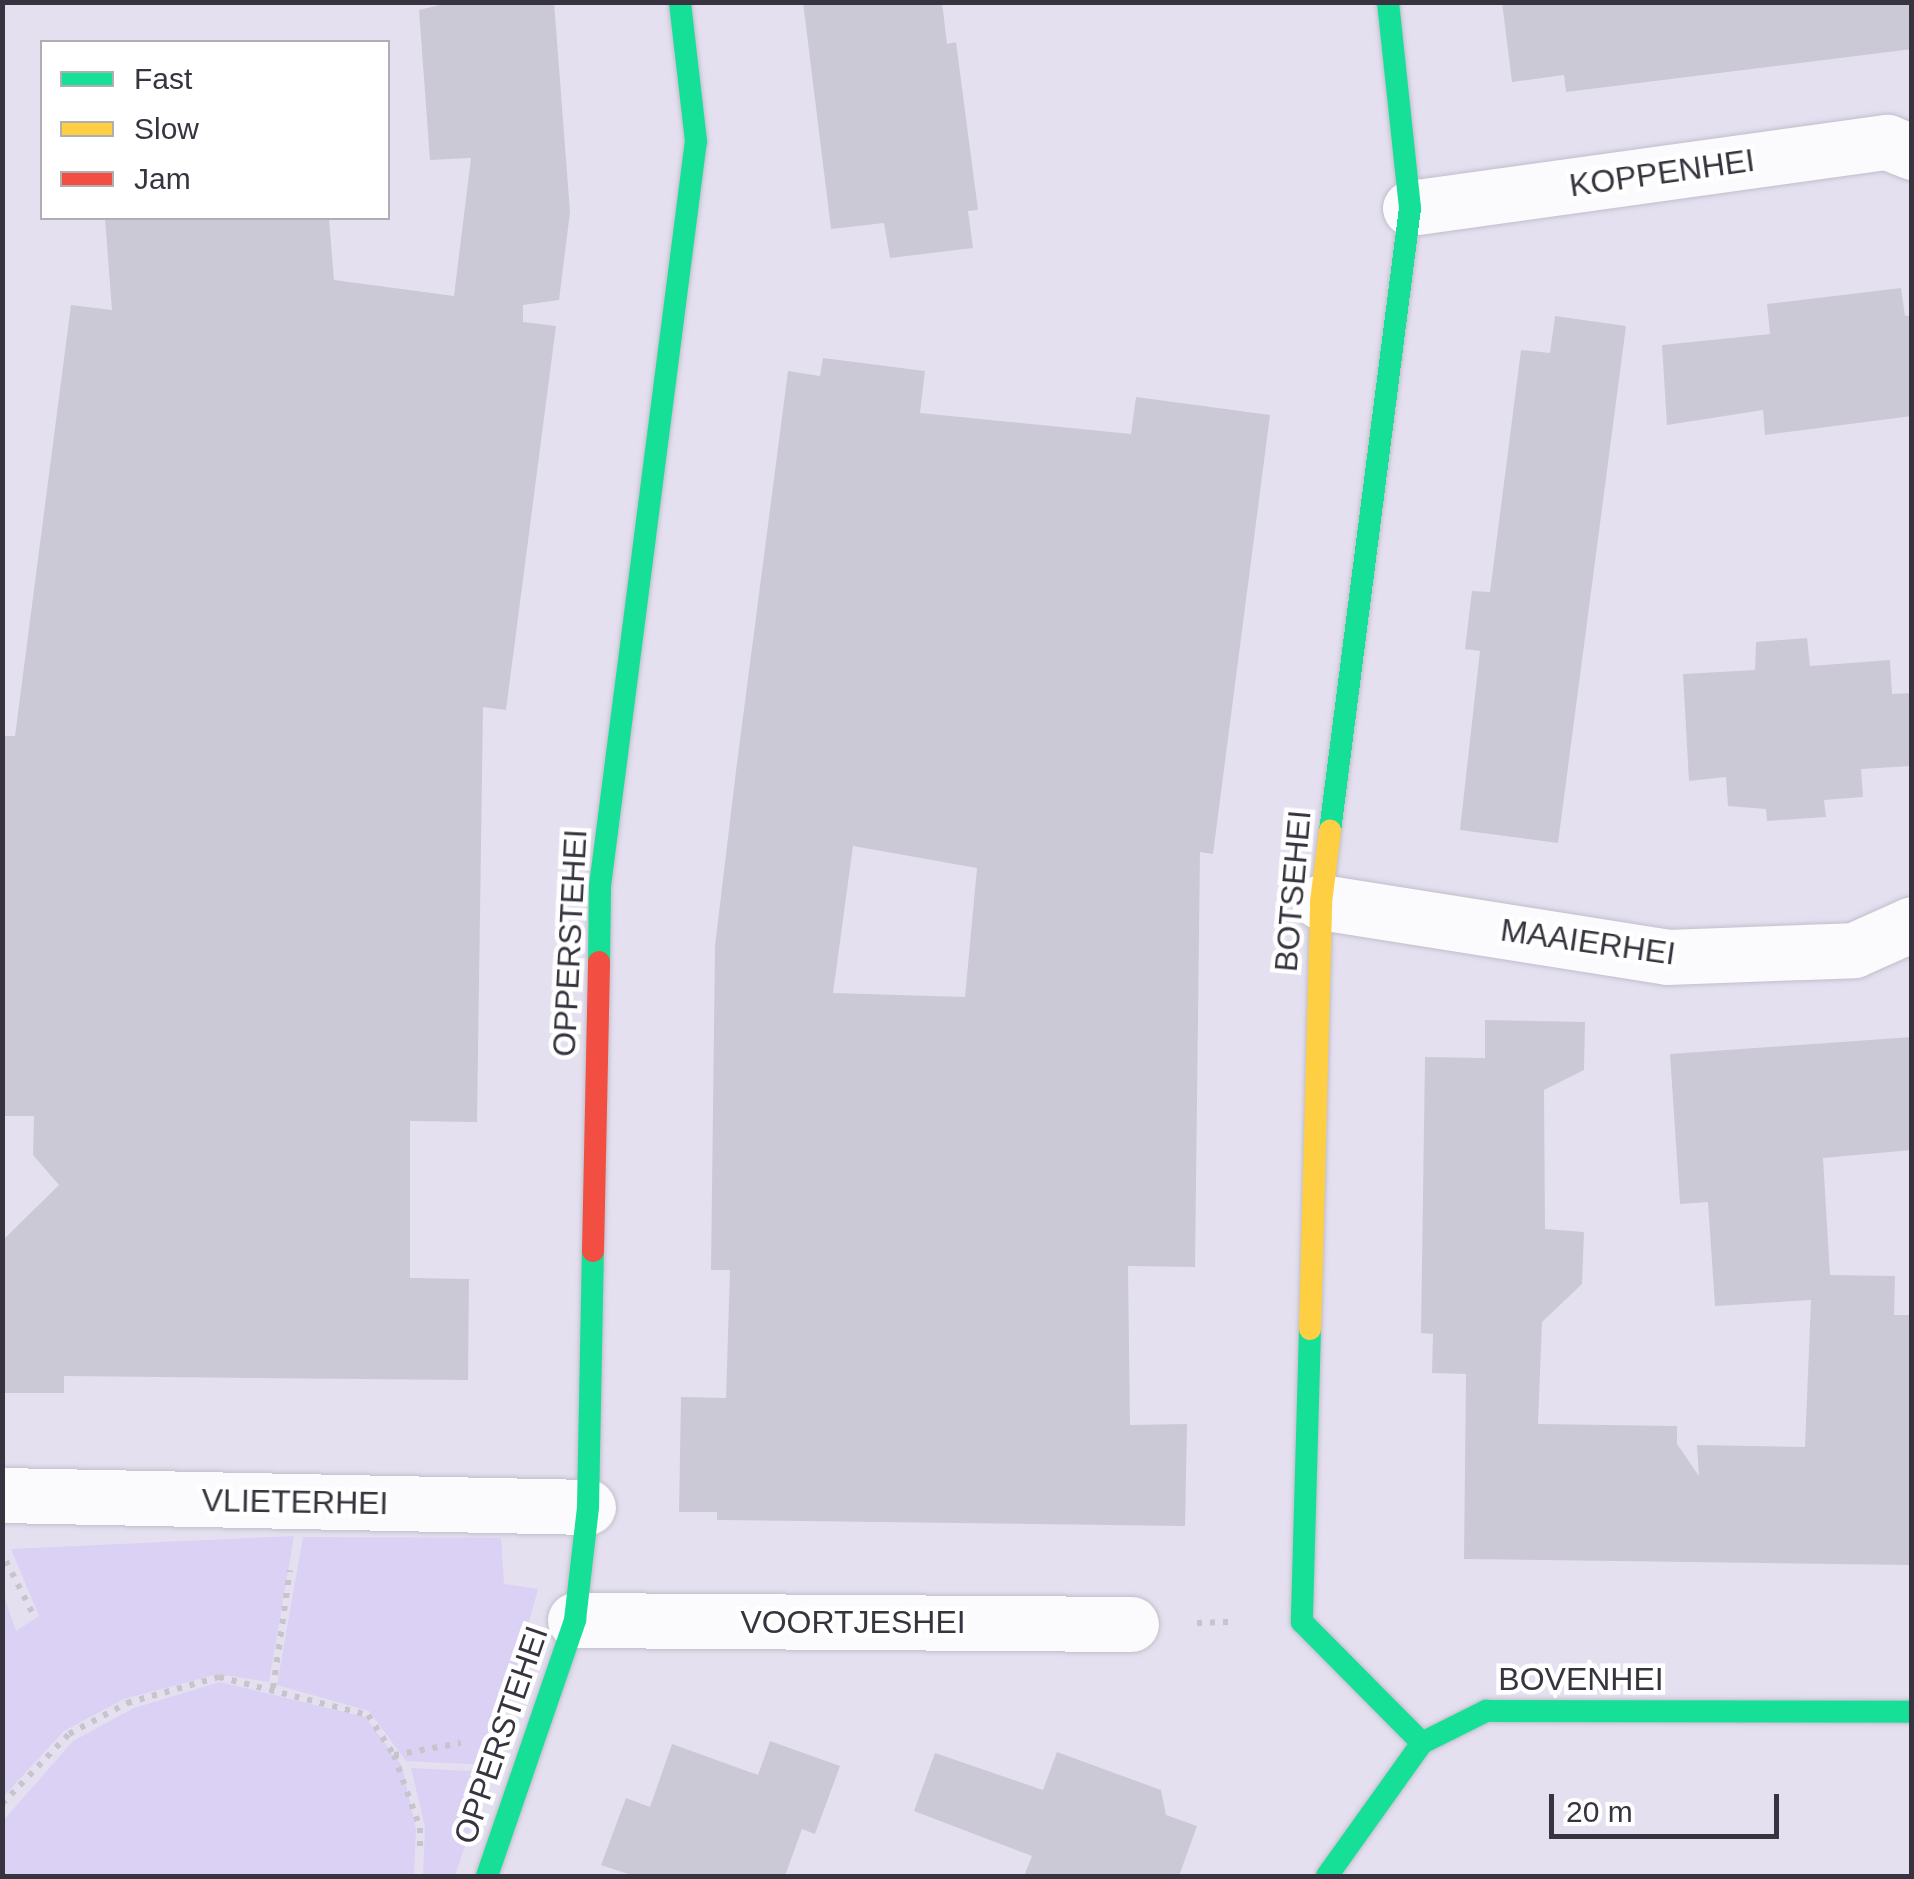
<!DOCTYPE html>
<html>
<head>
<meta charset="utf-8">
<style>
  body { margin:0 }
  #map { position:relative; width:1914px; height:1879px; overflow:hidden; background:#e4e0f0; font-family:Arial,sans-serif }
  div>[style] { position:absolute }
  [style*='--x'] { left:calc(var(--x)*1px); top:calc(var(--y)*1px); width:calc(var(--w)*1px); rotate:calc(var(--a)*1deg) }
  .green>* { inset:0; background:#dad1f4 }
  .building>* { inset:0; background:#ccc9d6 }
  .path>* { height:6px; margin-top:-3px; transform-origin:0; background:repeating-linear-gradient(90deg,#c7c5cb 0 5px,transparent 0 13px) }
  .roads { filter:drop-shadow(0 0 2px #c1beca) drop-shadow(0 0 2px #c1beca) }
  .street>* { height:55px; margin:-27.5px; padding:0 27.5px; transform-origin:27.5px; border-radius:27.5px; background:#fbfafd }
  .fast>* { height:22px; margin:-11px; padding:0 11px; transform-origin:11px; border-radius:11px; background:#16e098 }
  .slow>* { height:22px; margin:-11px; padding:0 11px; transform-origin:11px; border-radius:11px; background:#ffcf43 }
  .jam>* { height:22px; margin:-11px; padding:0 11px; transform-origin:11px; border-radius:11px; background:#f24e42 }
  span { translate:-50% -50%; white-space:nowrap; text-align:center; line-height:1.15; -webkit-text-stroke:9px #fff; paint-order:stroke }
  .street-label { font-size:32px; color:#37343f }
  .frame { position:absolute; inset:0; border:5px solid #37343f; pointer-events:none }
  .legend { position:absolute; left:40px; top:40px; width:350px; height:180px; box-sizing:border-box; background:#fff; border:2px solid #afaeb2; margin:0; padding:12px 18px; list-style:none; font-size:30px; color:#37343f }
  .legend li { display:flex; align-items:center; gap:20px; height:50px }
  .legend b { width:50px; border:2px solid #afaeb2 }
  .scale { position:absolute; left:1549px; top:1794px; width:230px; height:45px; box-sizing:border-box; border:5px solid #37343f; border-top:0; padding-left:12px; font-size:30px; line-height:35px; white-space:nowrap; color:#37343f; -webkit-text-stroke:8px #fff; paint-order:stroke }
</style>
</head>
<body>
<div id="map">
  <div class="green">
    <i style="clip-path:polygon(294px 1536px,269px 1682px,218px 1674px,124px 1699px,64px 1731px,3px 1797px,3px 1593px,16px 1631px,39px 1616px,11px 1549px)"></i>
    <i style="clip-path:polygon(303px 1537px,501px 1538px,504px 1584px,538px 1589px,490px 1765px,406px 1761px,369px 1711px,277px 1685px)"></i>
    <i style="clip-path:polygon(220px 1682px,365px 1717px,402px 1766px,416px 1829px,414px 1876px,3px 1876px,3px 1821px,73px 1741px,134px 1708px)"></i>
    <i style="clip-path:polygon(411px 1768px,489px 1772px,455px 1876px,423px 1876px,425px 1827px)"></i>
  </div>
  <div class="building">
    <i style="clip-path:polygon(452px 2px,554px 2px,570px 212px,559px 300px,523px 305px,523px 322px,556px 326px,506px 710px,483px 707px,477px 1122px,410px 1121px,410px 1278px,469px 1279px,468px 1380px,64px 1376px,64px 1393px,2px 1393px,2px 1241px,59px 1185px,33px 1155px,34px 1116px,2px 1116px,2px 736px,15px 736px,71px 305px,112px 310px,105px 218px,329px 218px,334px 280px,454px 296px,471px 158px,430px 160px,419px 10px)"></i>
    <i style="clip-path:polygon(803px 2px,942px 2px,947px 44px,956px 42px,978px 210px,968px 211px,973px 248px,890px 258px,884px 223px,831px 229px)"></i>
    <i style="clip-path:polygon(1502px 2px,1912px 2px,1912px 49px,1566px 92px,1564px 75px,1512px 82px)"></i>
    <i style="clip-path:polygon(1901px 288px,1905px 316px,1912px 315px,1912px 416px,1765px 435px,1763px 410px,1667px 425px,1662px 345px,1770px 334px,1767px 304px)"></i>
    <i style="clip-path:polygon(1555px 316px,1626px 326px,1558px 843px,1460px 830px,1480px 651px,1465px 649px,1472px 591px,1490px 592px,1521px 350px,1550px 353px)"></i>
    <i style="clip-path:polygon(evenodd,823px 358px,925px 371px,920px 413px,1131px 434px,1136px 397px,1270px 415px,1213px 854px,1200px 852px,1195px 1267px,1128px 1266px,1130px 1425px,1187px 1424px,1185px 1526px,717px 1520px,717px 1512px,679px 1512px,681px 1397px,726px 1398px,730px 1270px,711px 1270px,715px 946px,736px 771px,788px 371px,820px 376px,823px 358px,853px 846px,977px 868px,965px 997px,833px 993px,853px 846px)"></i>
    <i style="clip-path:polygon(1807px 638px,1810px 666px,1890px 660px,1892px 694px,1912px 693px,1912px 766px,1861px 769px,1863px 797px,1824px 800px,1826px 817px,1767px 821px,1766px 809px,1728px 806px,1726px 777px,1689px 781px,1683px 674px,1755px 670px,1756px 642px)"></i>
    <i style="clip-path:polygon(1485px 1020px,1585px 1022px,1584px 1070px,1544px 1090px,1545px 1229px,1584px 1232px,1582px 1284px,1542px 1322px,1538px 1424px,1677px 1426px,1677px 1444px,1699px 1476px,1697px 1445px,1805px 1447px,1811px 1300px,1715px 1306px,1708px 1202px,1680px 1204px,1670px 1054px,1912px 1037px,1912px 1150px,1823px 1158px,1830px 1275px,1895px 1276px,1894px 1315px,1912px 1315px,1912px 1565px,1464px 1559px,1466px 1374px,1432px 1373px,1433px 1334px,1421px 1333px,1425px 1057px,1485px 1058px)"></i>
    <i style="clip-path:polygon(770px 1741px,840px 1766px,815px 1834px,802px 1829px,785px 1876px,634px 1876px,601px 1865px,626px 1798px,650px 1807px,672px 1744px,758px 1775px)"></i>
    <i style="clip-path:polygon(1057px 1752px,1161px 1790px,1166px 1815px,1197px 1826px,1179px 1876px,1024px 1876px,1032px 1856px,914px 1811px,935px 1753px,1043px 1790px)"></i>
  </div>
  <div class="path">
    <i style="--x:6;--y:1561;--w:64;--a:63"></i>
    <i style="--x:1197;--y:1623;--w:38;--a:-2"></i>
    <i style="--x:273;--y:1688;--w:119;--a:-81.8"></i>
    <i style="--x:394;--y:1755;--w:68;--a:-10.2"></i>
    <i style="--x:2;--y:1804;--w:97;--a:-46.3"></i>
    <i style="--x:69;--y:1734;--w:66;--a:-28.1"></i>
    <i style="--x:127;--y:1703;--w:96;--a:-15.8"></i>
    <i style="--x:219;--y:1677;--w:154;--a:14.3"></i>
    <i style="--x:368;--y:1715;--w:48;--a:57"></i>
    <i style="--x:394;--y:1755;--w:77;--a:70.4"></i>
    <i style="--x:420;--y:1828;--w:22;--a:90"></i>
  </div>
  <div class="roads">
    <div class="street">
      <i style="--x:1410;--y:208;--w:482;--a:-7.9"></i>
      <i style="--x:1887;--y:142;--w:27;--a:22"></i>
      <i style="--x:1321;--y:902;--w:350;--a:9"></i>
      <i style="--x:1667;--y:957;--w:187;--a:-2.1"></i>
      <i style="--x:1854;--y:950;--w:64;--a:-24.1"></i>
      <i style="--x:2;--y:1495;--w:586;--a:1.17"></i>
      <i style="--x:575;--y:1620;--w:556;--a:0.41"></i>
    </div>
    <div class="fast">
      <i style="--x:1330;--y:831;--w:628;--a:-82.68"></i>
      <i style="--x:1410;--y:208;--w:207;--a:-96.1"></i>
      <i style="--x:599;--y:962;--w:76;--a:-89.2"></i>
      <i style="--x:600;--y:886;--w:751;--a:-82.66"></i>
      <i style="--x:696;--y:141;--w:140;--a:-96.6"></i>
      <i style="--x:1310;--y:1329;--w:293;--a:91.6"></i>
      <i style="--x:1302;--y:1622;--w:170;--a:45.2"></i>
      <i style="--x:487;--y:1876;--w:271;--a:-71"></i>
      <i style="--x:575;--y:1620;--w:114;--a:-83.4"></i>
      <i style="--x:588;--y:1507;--w:256;--a:-88.9"></i>
      <i style="--x:1327;--y:1876;--w:163;--a:-54.5"></i>
      <i style="--x:1422;--y:1743;--w:72;--a:-26.6"></i>
      <i style="--x:1486;--y:1711;--w:426;--a:0.1"></i>
    </div>
    <div class="slow">
      <i style="--x:1310;--y:1329;--w:427;--a:-88.5"></i>
      <i style="--x:1321;--y:902;--w:72;--a:-82.8"></i>
    </div>
    <div class="jam">
      <i style="--x:593;--y:1251;--w:289;--a:-88.8"></i>
    </div>
  </div>
  <div class="street-label">
    <span style="left:1662px;top:173px;rotate:-8deg">KOPPENHEI</span>
    <span style="left:1293px;top:891px;rotate:-85deg">BOTSEHEI</span>
    <span style="left:1588px;top:942px;rotate:8deg">MAAIERHEI</span>
    <span style="left:570px;top:943px;rotate:-87deg">OPPERSTEHEI</span>
    <span style="left:295px;top:1502px;rotate:1deg">VLIETERHEI</span>
    <span style="left:853px;top:1622px">VOORTJESHEI</span>
    <span style="left:1581px;top:1679px">BOVENHEI</span>
    <span style="left:501px;top:1735px;rotate:-71deg">OPPERSTEHEI</span>
  </div>
  <div class="frame"></div>
  <ul class="legend">
  <li><b style="height:12px;background:#16e098"></b>Fast</li>
  <li><b style="height:12px;background:#ffcf43"></b>Slow</li>
  <li><b style="height:12px;background:#f24e42"></b>Jam</li>
  </ul>
  <div class="scale">20 m</div>
</div>
</body>
</html>
